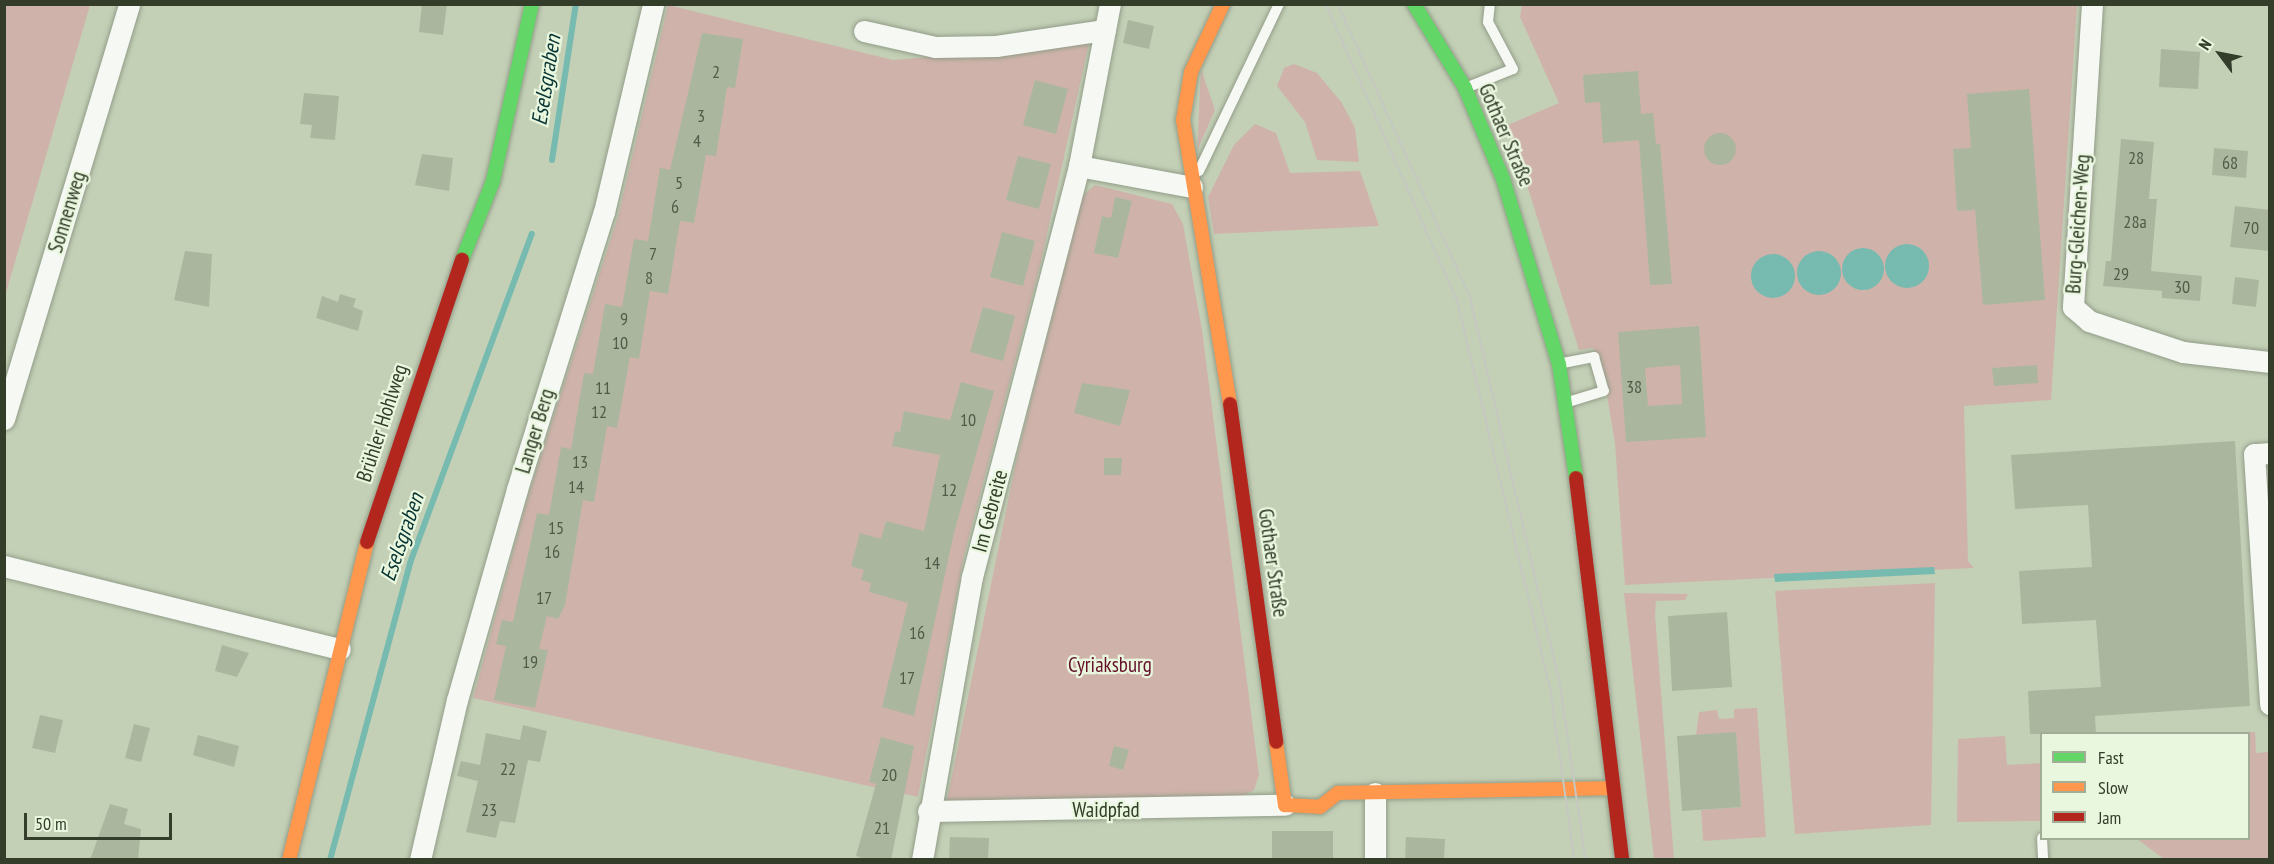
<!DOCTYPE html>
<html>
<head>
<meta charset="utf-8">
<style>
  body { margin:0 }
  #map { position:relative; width:2274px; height:864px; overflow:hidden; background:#c3d0b6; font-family:"PT Sans Narrow",sans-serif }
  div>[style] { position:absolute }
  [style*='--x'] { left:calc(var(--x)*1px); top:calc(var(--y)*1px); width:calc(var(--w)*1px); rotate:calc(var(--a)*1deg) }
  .green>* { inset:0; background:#cfb3ab }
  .water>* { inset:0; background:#77baaf }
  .round { border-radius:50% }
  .stream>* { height:6px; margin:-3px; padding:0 3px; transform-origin:3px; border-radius:3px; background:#77baaf }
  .building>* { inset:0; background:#abb69f }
  .roads { filter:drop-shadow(0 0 2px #939d89) drop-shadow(0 0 2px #939d89) }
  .lane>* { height:10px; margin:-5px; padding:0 5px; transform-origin:5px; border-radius:5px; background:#f6f8f4 }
  .street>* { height:21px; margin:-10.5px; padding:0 10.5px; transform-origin:10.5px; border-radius:10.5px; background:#f6f8f4 }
  .fast>* { height:14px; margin:-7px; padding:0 7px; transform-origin:7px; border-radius:7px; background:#63d668 }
  .slow>* { height:14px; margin:-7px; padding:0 7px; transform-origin:7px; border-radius:7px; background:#ff974d }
  .jam>* { height:14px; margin:-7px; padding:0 7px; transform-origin:7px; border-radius:7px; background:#b3261e }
  .tram>* { height:1.5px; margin:-0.75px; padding:0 0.75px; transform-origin:0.75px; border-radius:0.75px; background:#c5c8c1 }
  span { translate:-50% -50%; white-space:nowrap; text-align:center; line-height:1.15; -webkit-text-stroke:4.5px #eaf7df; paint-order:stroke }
  .number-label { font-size:18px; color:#515b47 }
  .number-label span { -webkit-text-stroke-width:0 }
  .street-label { font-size:21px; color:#333d2a }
  .park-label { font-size:21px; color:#651129 }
  .water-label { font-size:22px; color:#083533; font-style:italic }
  .frame { position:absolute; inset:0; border:6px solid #333d2a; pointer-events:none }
  .legend { position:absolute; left:2040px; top:732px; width:210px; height:108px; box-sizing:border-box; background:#eaf7df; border:2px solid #a1ad97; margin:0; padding:8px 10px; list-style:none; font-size:18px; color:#333d2a }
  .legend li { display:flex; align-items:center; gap:12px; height:30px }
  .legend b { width:30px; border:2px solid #a1ad97 }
  .north { position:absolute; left:2190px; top:24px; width:60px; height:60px; -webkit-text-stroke:4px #eaf7df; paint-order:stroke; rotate:302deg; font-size:16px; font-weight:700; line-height:24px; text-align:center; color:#333d2a }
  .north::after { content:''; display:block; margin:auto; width:21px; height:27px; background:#333d2a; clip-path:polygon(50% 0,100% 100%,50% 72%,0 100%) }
  .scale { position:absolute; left:24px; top:813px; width:148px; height:27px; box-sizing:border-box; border:3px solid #333d2a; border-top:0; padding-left:8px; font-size:18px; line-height:21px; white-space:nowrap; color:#333d2a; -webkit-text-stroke:4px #eaf7df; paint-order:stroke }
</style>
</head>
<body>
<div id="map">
  <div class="green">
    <i style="clip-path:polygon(5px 4px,90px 5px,5px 296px,4px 5px)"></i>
    <i style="clip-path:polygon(668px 5px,893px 60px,1089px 43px,1040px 266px,964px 556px,918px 797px,473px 698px,529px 493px,618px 216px)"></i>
    <i style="clip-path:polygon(1522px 5px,2077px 5px,2051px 400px,1964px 406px,1968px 561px,1974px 568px,1625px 585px,1615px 443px,1606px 390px,1593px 348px,1579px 350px,1508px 125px,1559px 103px,1520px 17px)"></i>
    <i style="clip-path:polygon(1294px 64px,1317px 73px,1342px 103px,1355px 128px,1359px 162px,1317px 160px,1305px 122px,1277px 86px,1284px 68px)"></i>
    <i style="clip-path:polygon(1201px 69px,1215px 110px,1197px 151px)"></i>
    <i style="clip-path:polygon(1255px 124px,1276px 133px,1290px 173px,1360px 171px,1379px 226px,1214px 234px,1208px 197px,1234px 145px)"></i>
    <i style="clip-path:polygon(1095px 185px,1172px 204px,1183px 224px,1202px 330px,1259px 775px,1254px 790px,1241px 797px,947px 800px,1017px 457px,1082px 196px)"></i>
    <i style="clip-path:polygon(1935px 583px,1931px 825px,1795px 834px,1775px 591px)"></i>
    <i style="clip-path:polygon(1624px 593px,1688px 594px,1685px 600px,1656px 601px,1655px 615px,1674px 859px,1654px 859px)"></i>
    <i style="clip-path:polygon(1757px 708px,1766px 837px,1703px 841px,1701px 810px,1741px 807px,1736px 733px,1696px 735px,1699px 712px,1717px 710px,1719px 719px,1734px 718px,1734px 709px)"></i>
    <i style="clip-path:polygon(2255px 732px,2256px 753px,2269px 752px,2269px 859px,2164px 859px,2137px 839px,2248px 838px,2248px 734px,2239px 733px)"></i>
    <i style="clip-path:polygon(2005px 736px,2007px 765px,2041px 763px,2041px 821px,1957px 822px,1958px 739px)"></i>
  </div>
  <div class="water">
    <i class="round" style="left:1885px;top:244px;width:44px;height:44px"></i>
    <i class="round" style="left:1842px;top:248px;width:42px;height:42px"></i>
    <i class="round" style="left:1797px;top:251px;width:44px;height:44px"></i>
    <i class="round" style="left:1751px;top:254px;width:44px;height:44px"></i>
    <i style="clip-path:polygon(1934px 567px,1935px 574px,1775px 582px,1774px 574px)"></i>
  </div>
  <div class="stream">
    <i style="--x:552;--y:160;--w:158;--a:-81.3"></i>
    <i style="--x:330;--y:860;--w:308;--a:-74.9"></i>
    <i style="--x:410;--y:563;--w:351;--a:-69.7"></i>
  </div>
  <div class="building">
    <i style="clip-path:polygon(422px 4px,447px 4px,443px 35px,419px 32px)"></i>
    <i style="clip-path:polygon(1128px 20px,1154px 26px,1149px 49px,1123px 43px)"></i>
    <i style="clip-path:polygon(702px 33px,743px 39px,735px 88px,727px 87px,716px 156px,706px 155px,694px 223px,680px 221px,668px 294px,650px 291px,639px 359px,630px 357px,617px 428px,607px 426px,594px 502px,583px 500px,565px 605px,558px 619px,547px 616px,539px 649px,548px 650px,535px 708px,494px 700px,506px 646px,496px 644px,502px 620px,513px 622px,537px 513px,549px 515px,561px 447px,571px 449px,584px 373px,593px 374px,605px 304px,622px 307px,634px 239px,648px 241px,660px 168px,670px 170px)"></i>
    <i style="clip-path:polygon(2161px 49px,2200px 52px,2198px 89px,2159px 87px)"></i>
    <i style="clip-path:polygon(1638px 71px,1641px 114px,1653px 113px,1656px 144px,1660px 144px,1672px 284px,1650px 285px,1639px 140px,1603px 143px,1600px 102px,1585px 103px,1583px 75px)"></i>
    <i style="clip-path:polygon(1035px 80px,1068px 89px,1056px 134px,1023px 125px)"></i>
    <i style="clip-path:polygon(2029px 89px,2045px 300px,1983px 305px,1975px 210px,1957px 211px,1953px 149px,1971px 148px,1967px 94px)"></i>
    <i style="clip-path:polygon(304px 93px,339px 96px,335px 140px,310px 138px,312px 125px,300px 124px)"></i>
    <i class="round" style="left:1704px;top:133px;width:32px;height:32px"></i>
    <i style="clip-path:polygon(2121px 139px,2154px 142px,2149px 199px,2157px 199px,2151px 271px,2202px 276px,2200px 301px,2162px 298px,2162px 291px,2103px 286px,2106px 261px,2111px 261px)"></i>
    <i style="clip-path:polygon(2214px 148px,2248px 151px,2246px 178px,2212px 175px)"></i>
    <i style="clip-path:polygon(422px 154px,453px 158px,449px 191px,415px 185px)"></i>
    <i style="clip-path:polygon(1018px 156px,1051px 164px,1039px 209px,1006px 200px)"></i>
    <i style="clip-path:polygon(1115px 197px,1132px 201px,1118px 258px,1094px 253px,1102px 216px,1111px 218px)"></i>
    <i style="clip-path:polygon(2235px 206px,2270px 210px,2270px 251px,2230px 247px)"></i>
    <i style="clip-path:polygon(1002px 232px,1035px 241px,1023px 286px,990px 277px)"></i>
    <i style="clip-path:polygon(185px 251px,212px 254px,209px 307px,174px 300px)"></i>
    <i style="clip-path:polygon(2235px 277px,2259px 280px,2256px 307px,2232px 304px)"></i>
    <i style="clip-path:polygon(340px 294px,356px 299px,353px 307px,363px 311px,358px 331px,316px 318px,322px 296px,338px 302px)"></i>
    <i style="clip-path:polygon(983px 307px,1015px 316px,1003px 361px,970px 352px)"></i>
    <i style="clip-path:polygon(evenodd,1699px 326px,1706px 437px,1626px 442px,1618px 332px,1699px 326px,1680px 365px,1682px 404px,1648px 406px,1645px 368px,1680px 365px)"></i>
    <i style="clip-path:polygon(2037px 365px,2038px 383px,1994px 386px,1992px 368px)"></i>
    <i style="clip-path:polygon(961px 382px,994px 391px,954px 533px,914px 716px,882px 707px,908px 603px,869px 592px,871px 583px,861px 580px,864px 570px,851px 566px,860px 533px,881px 539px,886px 521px,924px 531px,940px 455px,892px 446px,895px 431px,900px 432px,904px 411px,950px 420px)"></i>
    <i style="clip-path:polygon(1082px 383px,1130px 390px,1120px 426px,1074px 413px)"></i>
    <i style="clip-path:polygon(2235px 441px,2250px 706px,2095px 716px,2096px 734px,2030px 734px,2028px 691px,2101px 687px,2096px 620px,2022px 624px,2019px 571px,2092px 567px,2088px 505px,2015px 509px,2011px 455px)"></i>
    <i style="clip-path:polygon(1104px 458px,1122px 458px,1121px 475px,1104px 475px)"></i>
    <i style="clip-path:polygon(1727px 612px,1732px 687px,1672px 691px,1668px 616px)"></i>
    <i style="clip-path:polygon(222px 645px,249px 653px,237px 677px,215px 671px)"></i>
    <i style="clip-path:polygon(40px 715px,63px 720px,55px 753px,32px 748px)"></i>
    <i style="clip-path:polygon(134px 724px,150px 728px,141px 762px,125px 758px)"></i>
    <i style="clip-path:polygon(523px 725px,547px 731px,540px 762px,528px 760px,515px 823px,500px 821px,496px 838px,466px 832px,478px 781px,457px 776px,461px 761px,480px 765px,486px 733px,520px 740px)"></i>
    <i style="clip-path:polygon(1736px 732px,1741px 807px,1682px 811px,1677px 736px)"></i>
    <i style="clip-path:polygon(198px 735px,239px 746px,234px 767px,193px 755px)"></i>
    <i style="clip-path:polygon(881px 737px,914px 746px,891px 860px,868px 860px,856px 856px,876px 784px,869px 782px)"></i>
    <i style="clip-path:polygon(1114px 746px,1129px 750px,1123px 770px,1109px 766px)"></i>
    <i style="clip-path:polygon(110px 804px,128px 809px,124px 824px,141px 829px,138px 860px,90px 860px)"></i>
    <i style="clip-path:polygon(1272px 831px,1333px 831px,1333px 860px,1272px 860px)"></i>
    <i style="clip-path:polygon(950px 837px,989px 838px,988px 860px,949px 860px)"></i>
    <i style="clip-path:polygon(1406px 837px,1445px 839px,1444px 860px,1405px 860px)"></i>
  </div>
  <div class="roads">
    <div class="lane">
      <i style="--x:1468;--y:87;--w:48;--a:-21.8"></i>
      <i style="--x:1513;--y:69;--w:53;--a:-118"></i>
      <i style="--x:1488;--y:22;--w:18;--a:-84"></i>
      <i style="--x:1199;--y:171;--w:185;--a:-64.4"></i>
      <i style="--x:1563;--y:363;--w:32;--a:-11"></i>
      <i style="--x:1594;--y:357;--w:35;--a:74"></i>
      <i style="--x:1604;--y:391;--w:38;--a:163"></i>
      <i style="--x:2042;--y:838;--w:22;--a:87"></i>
    </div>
    <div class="street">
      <i style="--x:2092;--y:4;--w:304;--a:93.6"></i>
      <i style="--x:2073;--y:307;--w:21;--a:41"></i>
      <i style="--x:2089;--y:321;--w:99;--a:18.3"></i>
      <i style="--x:2183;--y:352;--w:88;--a:6.6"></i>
      <i style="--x:864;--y:31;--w:73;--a:12.7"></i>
      <i style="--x:935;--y:47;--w:61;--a:-0.9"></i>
      <i style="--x:996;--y:46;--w:110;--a:-8.4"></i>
      <i style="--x:1079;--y:166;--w:115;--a:10.5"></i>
      <i style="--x:4;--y:419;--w:433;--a:-73.2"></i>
      <i style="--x:2270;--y:453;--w:16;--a:176"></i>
      <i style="--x:2254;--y:454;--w:251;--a:86.3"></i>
      <i style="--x:4;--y:566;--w:346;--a:13.9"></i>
      <i style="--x:1375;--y:793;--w:67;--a:90"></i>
      <i style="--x:928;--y:811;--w:357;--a:-1"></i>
      <i style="--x:420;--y:860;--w:164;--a:-77"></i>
      <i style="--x:457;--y:700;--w:219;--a:-74.1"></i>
      <i style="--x:517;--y:489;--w:290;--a:-72.6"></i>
      <i style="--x:604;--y:212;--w:214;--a:-76.7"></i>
      <i style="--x:922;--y:860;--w:287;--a:-80"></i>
      <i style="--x:972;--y:577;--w:425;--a:-75.4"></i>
      <i style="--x:1079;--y:166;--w:165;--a:-79.2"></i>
    </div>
    <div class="fast">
      <i style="--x:1414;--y:4;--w:98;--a:58.7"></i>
      <i style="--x:1465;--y:88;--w:99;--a:67.3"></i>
      <i style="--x:1503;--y:179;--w:193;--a:73.2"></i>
      <i style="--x:1559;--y:364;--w:115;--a:81.5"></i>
      <i style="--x:462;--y:260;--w:85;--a:-68.6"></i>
      <i style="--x:493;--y:181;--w:181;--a:-77.6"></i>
    </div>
    <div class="slow">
      <i style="--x:1223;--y:4;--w:75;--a:115.2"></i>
      <i style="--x:1191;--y:72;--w:49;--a:99.5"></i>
      <i style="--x:1183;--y:120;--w:288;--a:80.6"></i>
      <i style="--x:1276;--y:742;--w:64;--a:81.9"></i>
      <i style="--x:1285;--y:805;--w:35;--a:3"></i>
      <i style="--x:1320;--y:807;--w:23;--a:-38"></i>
      <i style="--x:1338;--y:793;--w:276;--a:-1"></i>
      <i style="--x:289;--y:860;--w:327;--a:-76.2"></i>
    </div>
    <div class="jam">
      <i style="--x:1230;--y:404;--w:341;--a:82.2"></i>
      <i style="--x:1576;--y:478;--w:385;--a:83.1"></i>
      <i style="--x:367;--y:542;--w:298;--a:-71.4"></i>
    </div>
  </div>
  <div class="tram">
    <i style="--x:1326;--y:4;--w:323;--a:66.1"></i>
    <i style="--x:1457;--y:299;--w:397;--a:76.5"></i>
    <i style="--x:1550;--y:685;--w:177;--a:81.9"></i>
    <i style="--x:1338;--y:4;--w:320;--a:65.7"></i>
    <i style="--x:1470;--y:296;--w:396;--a:76.9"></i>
    <i style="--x:1560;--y:682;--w:180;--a:81.7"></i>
  </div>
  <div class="number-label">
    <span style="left:716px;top:72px">2</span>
    <span style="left:701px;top:116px">3</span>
    <span style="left:697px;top:141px">4</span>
    <span style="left:2136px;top:158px">28</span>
    <span style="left:2230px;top:163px">68</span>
    <span style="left:679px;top:183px">5</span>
    <span style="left:675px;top:207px">6</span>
    <span style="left:2135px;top:222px">28a</span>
    <span style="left:2251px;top:228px">70</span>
    <span style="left:653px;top:254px">7</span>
    <span style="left:2121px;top:274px">29</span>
    <span style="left:649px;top:278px">8</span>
    <span style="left:2182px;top:287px">30</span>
    <span style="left:624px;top:319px">9</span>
    <span style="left:620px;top:343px">10</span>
    <span style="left:1634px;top:387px">38</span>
    <span style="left:603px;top:388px">11</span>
    <span style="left:599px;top:412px">12</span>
    <span style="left:968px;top:420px">10</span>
    <span style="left:580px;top:462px">13</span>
    <span style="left:576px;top:487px">14</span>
    <span style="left:949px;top:490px">12</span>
    <span style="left:556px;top:528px">15</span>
    <span style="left:552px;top:552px">16</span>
    <span style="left:932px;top:563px">14</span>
    <span style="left:544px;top:598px">17</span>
    <span style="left:917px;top:633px">16</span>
    <span style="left:530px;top:662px">19</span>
    <span style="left:907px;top:678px">17</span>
    <span style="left:508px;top:769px">22</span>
    <span style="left:889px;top:775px">20</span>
    <span style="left:489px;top:810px">23</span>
    <span style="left:882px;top:828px">21</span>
  </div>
  <div class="street-label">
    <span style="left:1506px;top:135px;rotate:67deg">Gothaer Straße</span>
    <span style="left:67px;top:212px;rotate:-73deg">Sonnenweg</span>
    <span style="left:2078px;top:224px;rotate:-86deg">Burg-Gleichen-Weg</span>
    <span style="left:382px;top:423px;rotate:-72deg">Brühler Hohlweg</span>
    <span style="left:535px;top:431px;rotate:-73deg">Langer Berg</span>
    <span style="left:990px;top:511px;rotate:-75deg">Im Gebreite</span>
    <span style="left:1273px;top:563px;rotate:82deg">Gothaer Straße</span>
    <span style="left:1106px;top:810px">Waidpfad</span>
  </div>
  <div class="park-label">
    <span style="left:1110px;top:665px">Cyriaksburg</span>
  </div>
  <div class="water-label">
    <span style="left:546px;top:80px;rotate:-81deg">Eselsgraben</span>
    <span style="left:402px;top:537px;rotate:-71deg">Eselsgraben</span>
  </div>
  <div class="frame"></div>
  <ul class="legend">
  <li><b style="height:8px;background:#63d668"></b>Fast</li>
  <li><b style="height:8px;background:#ff974d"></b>Slow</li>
  <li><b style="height:8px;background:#b3261e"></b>Jam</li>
  </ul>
  <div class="north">N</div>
  <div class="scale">50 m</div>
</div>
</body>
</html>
